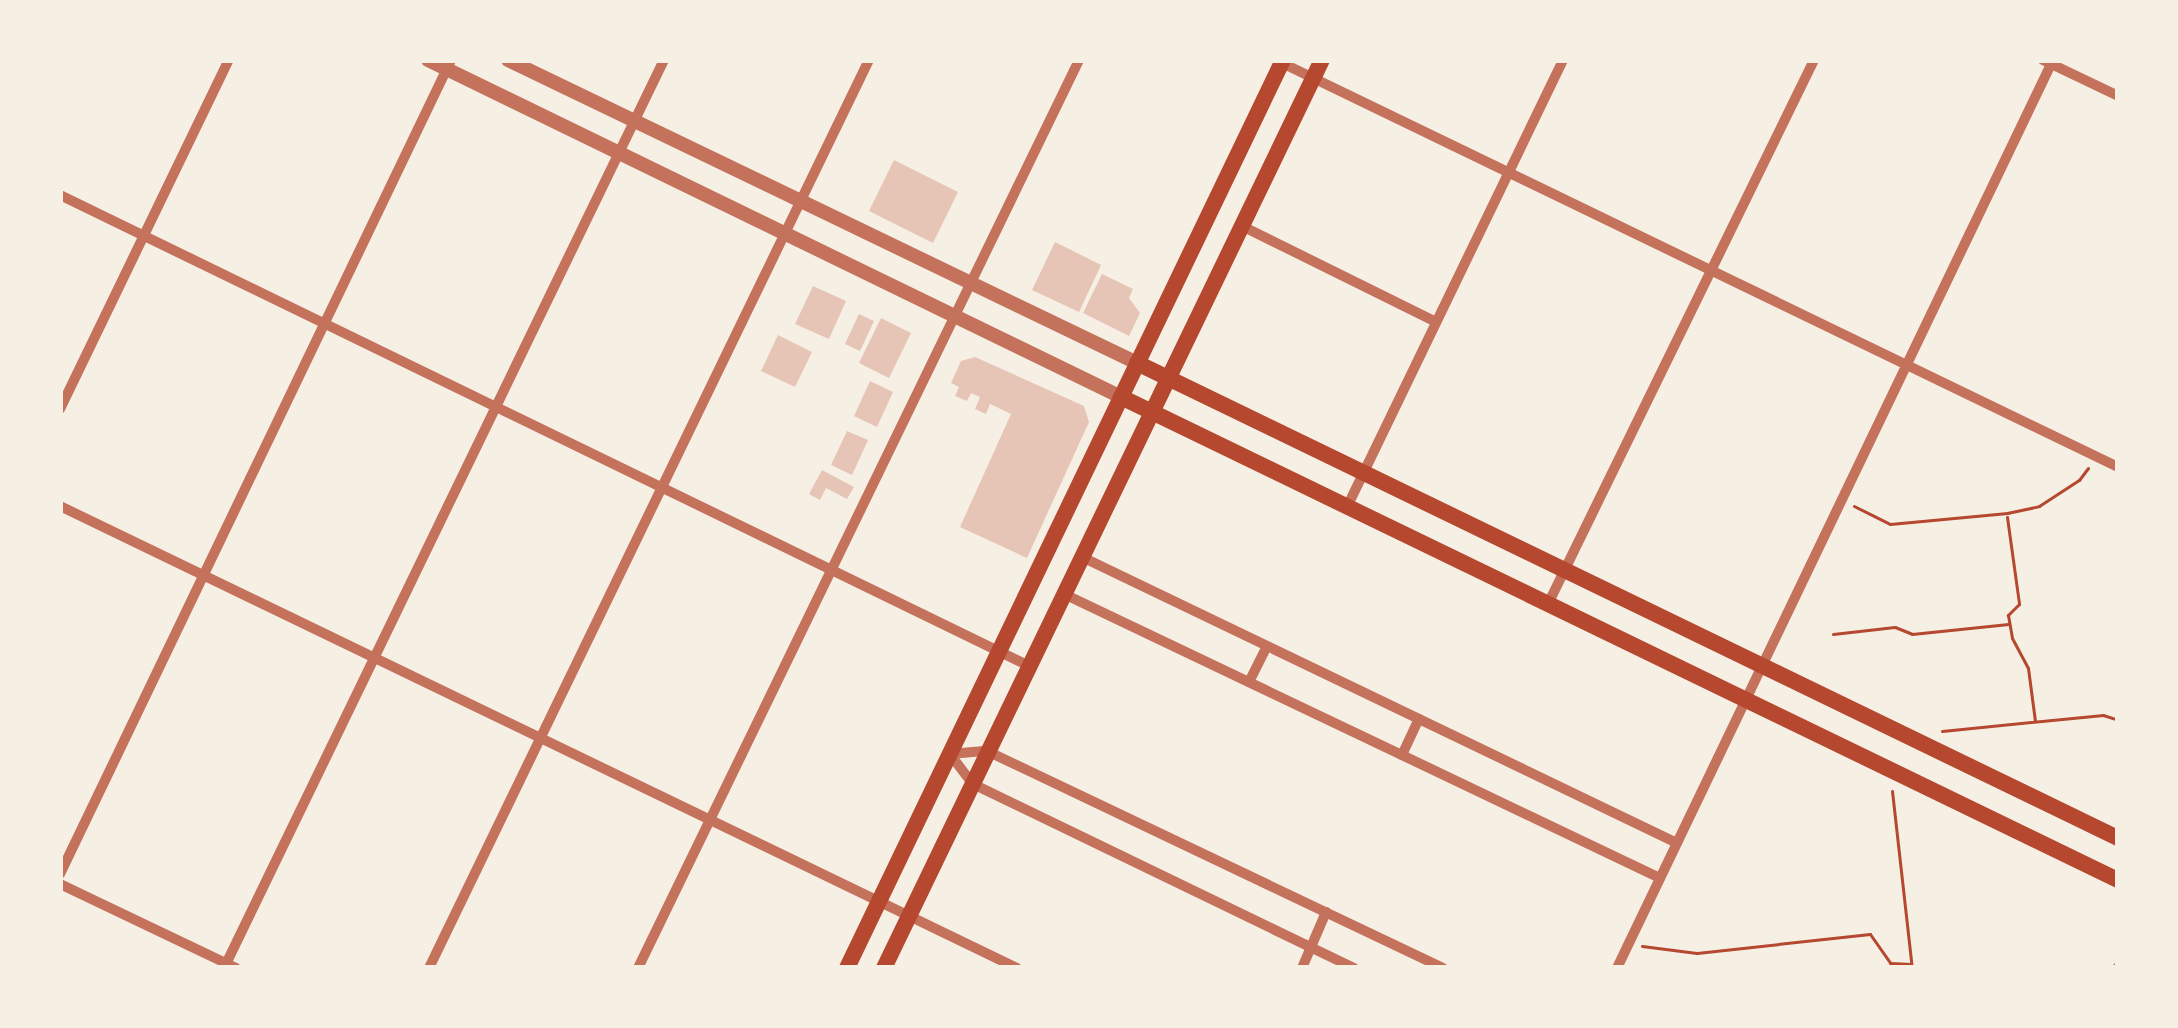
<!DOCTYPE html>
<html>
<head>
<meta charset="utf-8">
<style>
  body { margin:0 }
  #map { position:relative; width:2178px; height:1028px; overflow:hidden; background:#f6efe4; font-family:"Public Sans",sans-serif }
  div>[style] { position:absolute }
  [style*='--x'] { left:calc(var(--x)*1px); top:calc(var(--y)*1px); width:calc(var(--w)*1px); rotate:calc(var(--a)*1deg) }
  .building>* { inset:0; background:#e6c5b7 }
  .path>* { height:3px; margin:-1.5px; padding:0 1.5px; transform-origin:1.5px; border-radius:1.5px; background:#b5482f }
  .minor>* { height:10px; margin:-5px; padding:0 5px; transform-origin:5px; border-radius:5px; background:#c5725c }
  .tertiary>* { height:14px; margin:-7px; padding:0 7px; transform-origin:7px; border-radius:7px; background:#c5725c }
  .secondary>* { height:16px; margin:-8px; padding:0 8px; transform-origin:8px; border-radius:8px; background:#b5482f }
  span { translate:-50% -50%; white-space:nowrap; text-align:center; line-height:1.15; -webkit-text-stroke:12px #f6efe4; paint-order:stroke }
  .frame { position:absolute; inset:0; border:63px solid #f6efe4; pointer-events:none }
</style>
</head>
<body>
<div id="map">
  <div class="building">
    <i style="clip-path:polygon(894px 160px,958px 192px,933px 243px,869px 211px)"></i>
    <i style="clip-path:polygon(1055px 242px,1101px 265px,1079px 312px,1032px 290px)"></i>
    <i style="clip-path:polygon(1102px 274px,1133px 289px,1129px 298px,1140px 313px,1129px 336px,1083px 313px)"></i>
    <i style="clip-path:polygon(813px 286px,846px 301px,829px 339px,795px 324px)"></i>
    <i style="clip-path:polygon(859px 314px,874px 321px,860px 351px,845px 344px)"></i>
    <i style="clip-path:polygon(881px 318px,911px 333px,889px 378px,859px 363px)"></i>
    <i style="clip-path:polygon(778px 335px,812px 352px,795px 387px,761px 371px)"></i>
    <i style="clip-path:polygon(975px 357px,1084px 406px,1089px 422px,1027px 558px,960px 527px,1011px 414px,990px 404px,986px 414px,975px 409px,980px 397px,971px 393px,967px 401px,955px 396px,959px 387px,951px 383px,961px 361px)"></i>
    <i style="clip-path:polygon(870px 381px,893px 392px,877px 427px,854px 416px)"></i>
    <i style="clip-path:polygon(847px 431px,868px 440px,852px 475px,831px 465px)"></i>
    <i style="clip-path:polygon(822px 470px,854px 487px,847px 499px,826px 488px,820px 500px,809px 494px)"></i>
  </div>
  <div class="path">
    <i style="--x:1854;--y:506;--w:40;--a:26.6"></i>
    <i style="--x:1890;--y:524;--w:118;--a:-5.4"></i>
    <i style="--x:2007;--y:513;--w:33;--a:-12"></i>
    <i style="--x:2039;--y:506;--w:48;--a:-33"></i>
    <i style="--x:2079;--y:480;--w:15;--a:-53"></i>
    <i style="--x:2007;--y:517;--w:88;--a:82.1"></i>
    <i style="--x:2019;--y:604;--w:16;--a:135"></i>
    <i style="--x:2008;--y:615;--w:23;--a:80"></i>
    <i style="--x:2012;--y:638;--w:34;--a:62"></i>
    <i style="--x:2028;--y:668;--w:53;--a:82.5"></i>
    <i style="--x:1833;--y:634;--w:62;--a:-6.4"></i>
    <i style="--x:1895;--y:627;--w:18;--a:22"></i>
    <i style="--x:1912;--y:634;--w:97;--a:-5.9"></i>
    <i style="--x:1942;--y:731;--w:162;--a:-5.7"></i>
    <i style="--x:2103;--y:715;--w:16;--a:18"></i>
    <i style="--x:1892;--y:791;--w:178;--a:83.6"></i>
    <i style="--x:1642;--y:946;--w:55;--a:7.3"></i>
    <i style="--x:1697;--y:953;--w:174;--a:-6.3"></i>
    <i style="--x:1870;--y:934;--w:35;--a:55"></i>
    <i style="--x:1890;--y:963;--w:21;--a:3"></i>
  </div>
  <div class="minor">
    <i style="--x:2043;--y:60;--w:83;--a:25.6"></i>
    <i style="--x:1278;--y:61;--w:933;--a:25.8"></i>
    <i style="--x:60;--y:195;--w:1077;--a:25.92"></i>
    <i style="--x:1242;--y:226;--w:216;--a:26.3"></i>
    <i style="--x:60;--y:409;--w:388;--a:-64.2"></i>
    <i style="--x:60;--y:506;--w:1063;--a:25.77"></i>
    <i style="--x:1347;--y:507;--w:496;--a:-64.2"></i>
    <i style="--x:1082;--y:557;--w:660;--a:25.67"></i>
    <i style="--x:1064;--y:594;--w:660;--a:25.48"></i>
    <i style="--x:1548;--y:604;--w:606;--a:-63.94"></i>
    <i style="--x:1249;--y:682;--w:40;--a:-63.4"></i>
    <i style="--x:950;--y:754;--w:37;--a:-5"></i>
    <i style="--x:987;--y:751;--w:505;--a:25.45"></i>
    <i style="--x:950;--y:754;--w:38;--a:53"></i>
    <i style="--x:973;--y:784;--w:423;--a:25.8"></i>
    <i style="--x:1402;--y:755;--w:40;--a:-65"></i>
    <i style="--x:60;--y:874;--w:903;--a:-64.34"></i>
    <i style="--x:60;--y:884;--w:195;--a:25.5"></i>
    <i style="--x:224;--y:968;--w:1009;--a:-64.15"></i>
    <i style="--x:429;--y:968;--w:1009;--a:-64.15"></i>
    <i style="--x:638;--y:968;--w:1009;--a:-64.09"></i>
    <i style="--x:1302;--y:968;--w:61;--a:-66.8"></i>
    <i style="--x:1617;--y:968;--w:1007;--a:-64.35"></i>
    <i style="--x:2117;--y:968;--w:1;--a:-45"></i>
  </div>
  <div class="tertiary">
    <i style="--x:428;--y:60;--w:771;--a:25.93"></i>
    <i style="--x:508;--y:60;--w:698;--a:25.72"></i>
  </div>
  <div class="secondary">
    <i style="--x:1137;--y:363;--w:1090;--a:25.84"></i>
    <i style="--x:1121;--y:397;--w:1108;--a:25.85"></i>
    <i style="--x:847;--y:968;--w:1007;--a:-64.35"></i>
    <i style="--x:884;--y:968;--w:1008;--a:-64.25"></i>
  </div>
  <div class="frame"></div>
</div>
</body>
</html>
